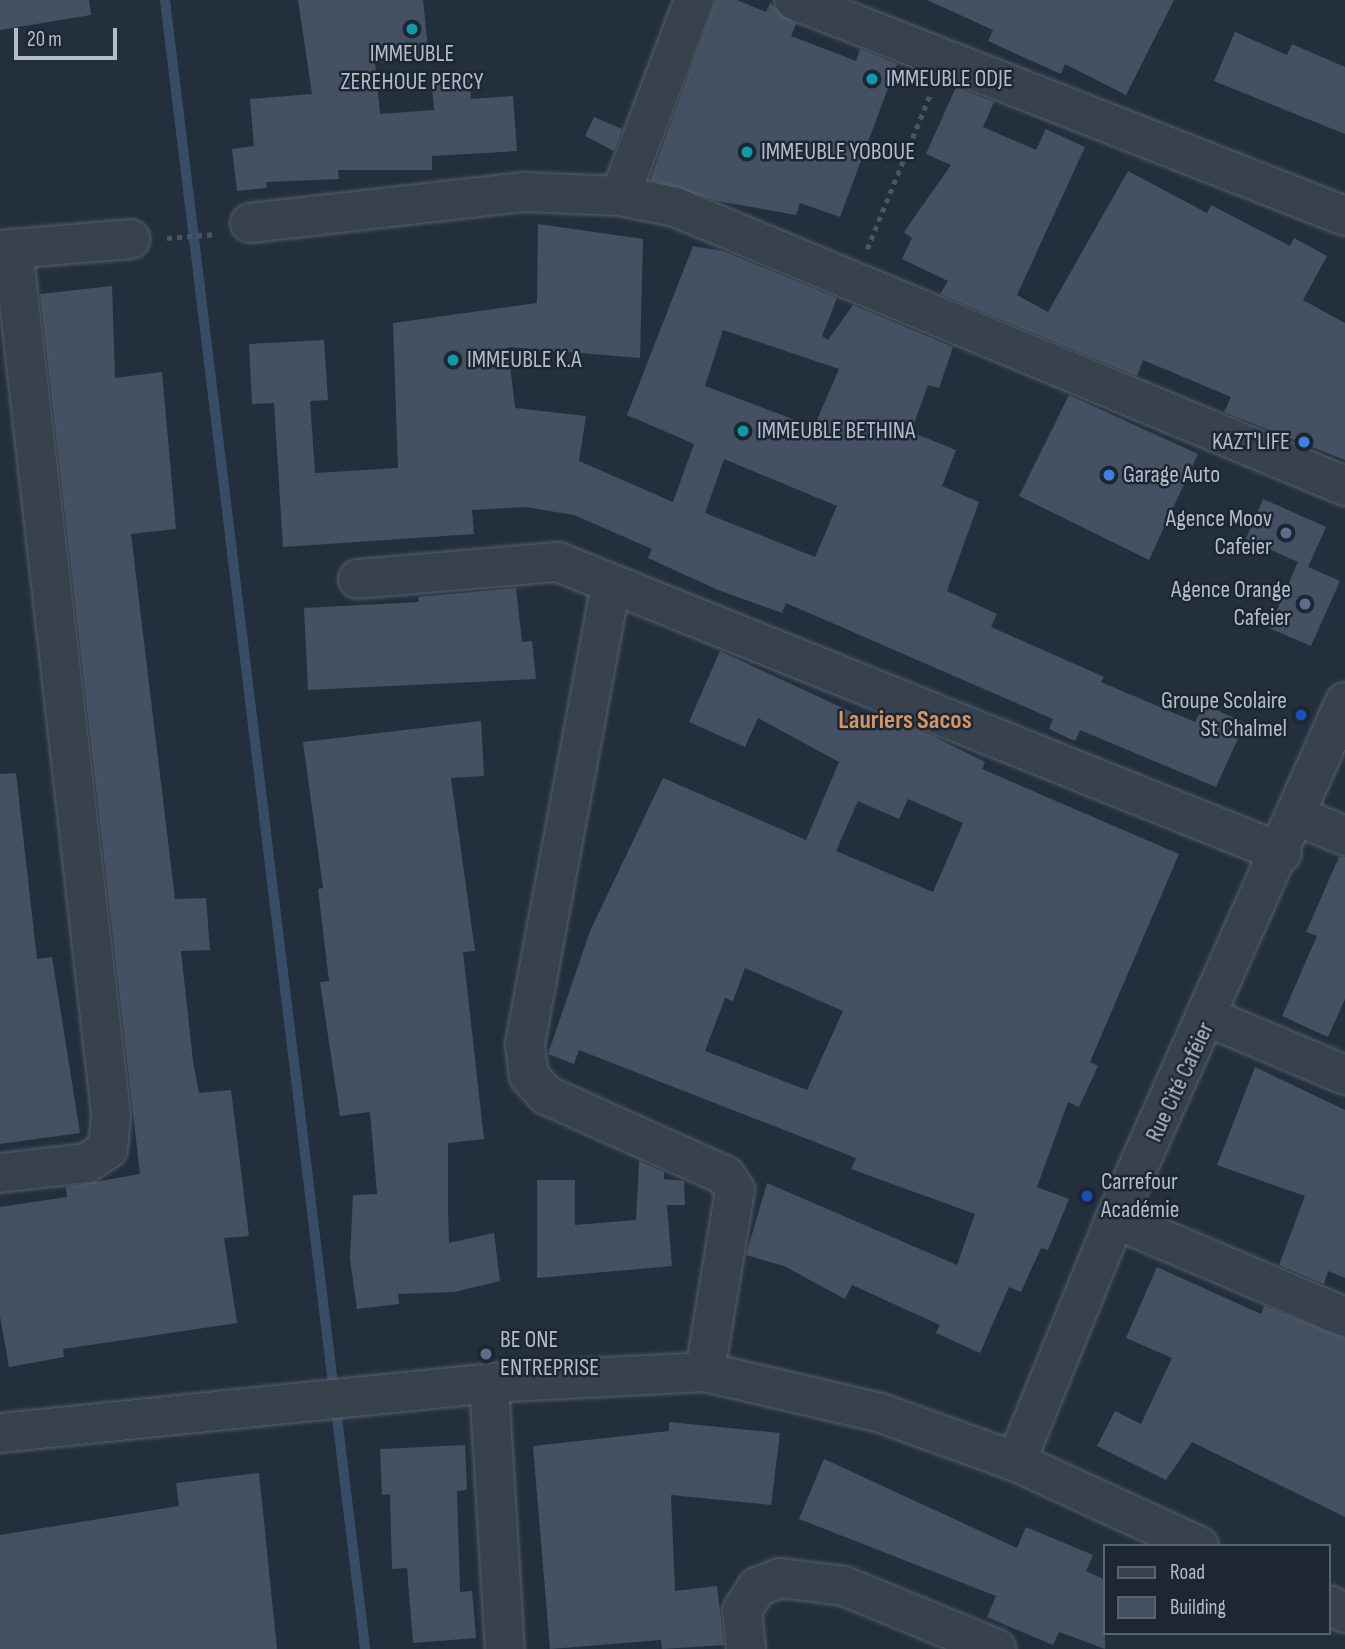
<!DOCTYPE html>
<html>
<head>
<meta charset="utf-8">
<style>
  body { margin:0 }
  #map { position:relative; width:1345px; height:1649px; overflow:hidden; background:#242f3e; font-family:"Sofia Sans Condensed",sans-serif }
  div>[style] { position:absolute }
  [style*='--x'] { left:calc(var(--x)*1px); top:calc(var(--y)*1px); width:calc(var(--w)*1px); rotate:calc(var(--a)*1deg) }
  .stream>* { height:10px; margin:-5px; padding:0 5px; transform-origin:5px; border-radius:5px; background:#394c67 }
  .building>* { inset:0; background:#455162 }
  .path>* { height:4.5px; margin-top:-2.25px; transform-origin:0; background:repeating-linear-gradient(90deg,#44595c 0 5px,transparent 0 10px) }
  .roads { filter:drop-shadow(0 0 2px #565f6c) drop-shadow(0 0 2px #565f6c) }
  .minor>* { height:38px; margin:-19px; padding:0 19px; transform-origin:19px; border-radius:19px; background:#38414e }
  .tertiary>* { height:38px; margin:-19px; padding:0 19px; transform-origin:19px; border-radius:19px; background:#38414e }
  .dots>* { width:19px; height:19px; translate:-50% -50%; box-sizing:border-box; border:4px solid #1d2633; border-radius:50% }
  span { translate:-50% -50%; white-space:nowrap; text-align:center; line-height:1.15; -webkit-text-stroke:5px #1d2633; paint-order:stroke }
  .poi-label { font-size:24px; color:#b4bcc9 }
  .left { translate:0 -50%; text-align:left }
  .right { translate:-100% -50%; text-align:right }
  .street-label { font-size:24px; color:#b4bcc9 }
  .neighbourhood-label { font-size:26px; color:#d59563; font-weight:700 }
  .legend { position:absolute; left:1103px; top:1544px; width:228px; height:91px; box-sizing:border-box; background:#1d2633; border:2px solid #59626f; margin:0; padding:9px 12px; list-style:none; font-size:21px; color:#b4bcc9 }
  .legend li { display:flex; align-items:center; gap:14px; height:35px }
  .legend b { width:35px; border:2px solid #59626f }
  .scale { position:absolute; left:14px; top:28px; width:103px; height:32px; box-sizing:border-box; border:4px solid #b4bcc9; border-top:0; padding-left:9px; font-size:21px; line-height:24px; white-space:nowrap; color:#b4bcc9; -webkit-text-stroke:5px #1d2633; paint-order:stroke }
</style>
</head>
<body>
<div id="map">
  <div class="stream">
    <i style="--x:165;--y:0;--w:1661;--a:83.08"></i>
  </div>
  <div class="building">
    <i style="clip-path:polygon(0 0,89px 0,91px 15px,0 30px)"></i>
    <i style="clip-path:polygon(298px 0,423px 0,429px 58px,375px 63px,380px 114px,434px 110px,431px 77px,469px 74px,471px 99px,513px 96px,517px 151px,432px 156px,432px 170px,338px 170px,339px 179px,266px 182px,267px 188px,237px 191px,232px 149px,254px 146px,250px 99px,312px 94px)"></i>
    <i style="clip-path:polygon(716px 0,737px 0,766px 12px,770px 3px,796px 24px,791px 36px,856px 61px,860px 49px,897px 64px,840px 217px,800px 203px,796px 215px,717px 201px,650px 180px)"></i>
    <i style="clip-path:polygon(927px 0,1174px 0,1126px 95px,1065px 64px,1061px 74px,988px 41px,993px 30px)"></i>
    <i style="clip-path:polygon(1235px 32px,1287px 55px,1292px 44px,1345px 67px,1345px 134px,1214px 81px)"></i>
    <i style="clip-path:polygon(956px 87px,994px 102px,983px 127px,1036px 150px,1046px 129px,1085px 147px,1017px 295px,1048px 312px,1128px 171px,1207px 213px,1211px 205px,1290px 246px,1294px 238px,1327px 256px,1303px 300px,1345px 323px,1345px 460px,1224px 412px,1231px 397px,1143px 360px,1137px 376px,940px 294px,948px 281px,902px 259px,912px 238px,904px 232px,951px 165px,926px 154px)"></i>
    <i style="clip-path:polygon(594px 117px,622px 129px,614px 151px,585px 136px)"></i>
    <i style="clip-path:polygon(evenodd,538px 224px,643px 239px,640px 358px,508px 347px,515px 408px,586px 416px,579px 461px,673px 502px,694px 444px,627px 415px,693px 246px,723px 251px,837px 298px,822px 336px,828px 340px,853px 305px,953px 347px,939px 388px,928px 385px,911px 432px,956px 450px,942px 486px,979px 502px,947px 591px,997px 614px,991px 627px,1104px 677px,1101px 682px,1195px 722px,1204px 704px,1245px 723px,1216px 787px,1080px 730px,1075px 741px,1049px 729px,1053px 719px,786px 603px,782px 613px,718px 590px,648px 558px,652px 549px,574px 515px,525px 507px,472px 510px,474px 534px,283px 547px,274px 403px,252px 404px,249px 344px,324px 340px,328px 400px,310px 401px,315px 473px,398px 468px,393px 323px,537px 303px,538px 224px,723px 330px,839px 369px,814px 427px,705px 386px,723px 330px,538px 224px,724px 459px,837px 506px,815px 557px,705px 513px,724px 459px)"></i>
    <i style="clip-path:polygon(112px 286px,115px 378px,162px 372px,176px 529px,131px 534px,175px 899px,206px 898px,210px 950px,181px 951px,193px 1061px,199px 1093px,231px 1090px,249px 1236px,224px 1238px,237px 1323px,63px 1349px,64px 1357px,9px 1367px,0 1316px,0 1207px,67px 1197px,66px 1187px,140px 1174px,40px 294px)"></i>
    <i style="clip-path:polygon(1069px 395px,1198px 454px,1149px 560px,1019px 496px)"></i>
    <i style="clip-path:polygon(1263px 499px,1326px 527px,1308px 567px,1340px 581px,1311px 646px,1269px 628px,1298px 562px,1246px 539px)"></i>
    <i style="clip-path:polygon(516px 588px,522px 642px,532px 641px,536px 679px,308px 690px,304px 608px,419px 602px,418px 597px)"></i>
    <i style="clip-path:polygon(evenodd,720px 651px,879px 725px,883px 716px,933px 736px,985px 762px,982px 769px,1179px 854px,1090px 1062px,1098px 1066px,1079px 1107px,1068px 1102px,1037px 1187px,1069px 1199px,1048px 1250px,1041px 1248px,1021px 1292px,1009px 1287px,980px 1353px,936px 1333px,940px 1325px,852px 1285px,845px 1299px,784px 1266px,746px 1255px,767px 1183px,957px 1265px,975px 1214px,851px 1169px,856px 1158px,579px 1050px,574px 1064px,548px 1054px,590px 931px,663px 778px,806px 840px,839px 762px,758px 718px,745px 747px,689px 722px,720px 651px,908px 799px,963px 823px,933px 892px,836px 851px,858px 801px,899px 819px,908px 799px,720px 651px,745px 968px,843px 1011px,807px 1090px,705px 1051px,725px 998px,733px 1001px,745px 968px)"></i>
    <i style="clip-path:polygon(481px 721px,484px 776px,451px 778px,475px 951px,463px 952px,484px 1139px,448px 1143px,448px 1212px,449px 1243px,494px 1233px,500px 1281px,454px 1292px,398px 1294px,399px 1304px,357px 1309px,350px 1259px,353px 1195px,377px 1194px,370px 1112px,340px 1116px,320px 982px,329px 981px,318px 889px,323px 888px,303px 742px)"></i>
    <i style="clip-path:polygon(16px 773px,37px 959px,52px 957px,80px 1133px,0 1144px,0 774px)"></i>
    <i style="clip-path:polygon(1339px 857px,1345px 857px,1345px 999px,1328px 1037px,1282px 1016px,1317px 936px,1306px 932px)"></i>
    <i style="clip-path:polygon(1255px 1067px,1345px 1110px,1345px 1278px,1328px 1271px,1324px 1284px,1279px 1265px,1305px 1196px,1217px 1165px)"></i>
    <i style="clip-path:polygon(639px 1161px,664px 1172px,664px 1179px,684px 1181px,685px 1205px,667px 1205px,672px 1266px,537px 1278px,537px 1180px,575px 1180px,575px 1225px,636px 1220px)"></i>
    <i style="clip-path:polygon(1157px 1267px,1261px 1314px,1264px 1306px,1345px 1338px,1345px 1517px,1192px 1442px,1166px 1480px,1097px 1446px,1115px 1411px,1141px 1424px,1172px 1358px,1126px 1338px)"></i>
    <i style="clip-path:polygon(669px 1422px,780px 1433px,771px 1505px,671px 1495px,675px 1591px,717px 1586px,724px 1645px,662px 1649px,661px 1640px,550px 1649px,533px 1446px,669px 1431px)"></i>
    <i style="clip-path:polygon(465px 1445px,467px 1490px,457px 1491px,460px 1592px,472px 1591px,476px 1638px,413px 1643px,407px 1568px,392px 1569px,390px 1494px,382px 1495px,380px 1449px)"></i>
    <i style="clip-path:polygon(824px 1459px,1017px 1548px,1026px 1527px,1093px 1555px,1086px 1571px,1105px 1580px,1105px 1649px,1059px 1632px,1053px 1645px,987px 1617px,996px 1596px,799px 1519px)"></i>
    <i style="clip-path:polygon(259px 1473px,277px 1649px,0 1649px,0 1535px,179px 1506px,176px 1483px)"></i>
  </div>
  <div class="path">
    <i style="--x:167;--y:238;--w:50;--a:-4.6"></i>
    <i style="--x:867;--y:249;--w:170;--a:-67.8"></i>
  </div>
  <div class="roads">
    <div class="minor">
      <i style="--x:794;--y:0;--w:592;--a:21.41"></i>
      <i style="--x:620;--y:196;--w:210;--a:-69.3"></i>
      <i style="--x:250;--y:223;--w:276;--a:-6.5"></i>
      <i style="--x:524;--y:192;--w:96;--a:2.4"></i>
      <i style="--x:620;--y:196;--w:56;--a:11.3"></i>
      <i style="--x:675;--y:207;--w:726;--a:22.61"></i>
      <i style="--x:0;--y:250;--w:131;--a:-4.8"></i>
      <i style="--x:358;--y:579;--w:201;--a:-4.9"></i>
      <i style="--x:558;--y:562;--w:780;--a:21.9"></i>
      <i style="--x:611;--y:584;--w:469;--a:100.6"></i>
      <i style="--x:525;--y:1045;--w:31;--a:83"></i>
      <i style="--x:529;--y:1076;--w:25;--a:48"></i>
      <i style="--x:546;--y:1095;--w:197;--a:24.2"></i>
      <i style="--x:726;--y:1176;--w:17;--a:57"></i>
      <i style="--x:735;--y:1190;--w:184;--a:99.4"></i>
      <i style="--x:1297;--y:816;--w:52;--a:22.6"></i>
      <i style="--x:1210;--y:1018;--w:147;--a:22.9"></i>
      <i style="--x:0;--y:1173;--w:88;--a:-6.6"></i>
      <i style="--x:87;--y:1163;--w:25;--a:-34"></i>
      <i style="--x:108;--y:1149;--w:35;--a:-85"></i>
      <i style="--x:111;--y:1114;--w:871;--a:-96.46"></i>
      <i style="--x:1115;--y:1219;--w:250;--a:23.1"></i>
      <i style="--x:489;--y:1383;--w:266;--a:86.6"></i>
      <i style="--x:0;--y:1433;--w:492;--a:-5.8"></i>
      <i style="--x:489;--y:1383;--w:216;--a:-2.9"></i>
      <i style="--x:705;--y:1372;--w:181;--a:13.1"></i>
      <i style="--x:881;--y:1413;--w:144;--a:19.9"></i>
      <i style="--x:746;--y:1649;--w:38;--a:-96"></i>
      <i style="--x:742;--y:1611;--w:28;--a:-58"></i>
      <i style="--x:757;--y:1587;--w:25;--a:-21"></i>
      <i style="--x:780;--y:1578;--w:64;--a:7.1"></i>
      <i style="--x:844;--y:1586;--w:165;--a:22.4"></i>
    </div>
    <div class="tertiary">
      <i style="--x:1199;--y:1546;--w:201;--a:-155.3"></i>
      <i style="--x:1016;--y:1462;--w:262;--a:-67.8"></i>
      <i style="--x:1115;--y:1219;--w:566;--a:-66.02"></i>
      <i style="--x:1329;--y:1605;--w:18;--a:27"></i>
    </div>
  </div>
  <div class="dots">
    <i style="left:412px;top:29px;background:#0f9aa8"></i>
    <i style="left:872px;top:79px;background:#0f9aa8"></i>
    <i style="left:747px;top:152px;background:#0f9aa8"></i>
    <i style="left:453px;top:360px;background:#0f9aa8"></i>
    <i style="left:743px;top:431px;background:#0f9aa8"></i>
    <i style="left:1304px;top:442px;background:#3f7fe0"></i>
    <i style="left:1109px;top:475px;background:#3f7fe0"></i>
    <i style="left:1286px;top:533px;background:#5c6f8a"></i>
    <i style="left:1305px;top:604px;background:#5c6f8a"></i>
    <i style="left:1301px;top:715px;background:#1a4fb4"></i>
    <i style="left:1087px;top:1196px;background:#1a4fb4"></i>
    <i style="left:486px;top:1354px;background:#5c6f8a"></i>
  </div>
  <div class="poi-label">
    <span style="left:412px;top:68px">IMMEUBLE<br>ZEREHOUE PERCY</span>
    <span class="left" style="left:886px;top:79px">IMMEUBLE ODJE</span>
    <span class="left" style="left:761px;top:152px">IMMEUBLE YOBOUE</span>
    <span class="left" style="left:467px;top:360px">IMMEUBLE K.A</span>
    <span class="left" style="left:757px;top:431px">IMMEUBLE BETHINA</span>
    <span class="right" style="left:1290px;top:442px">KAZT'LIFE</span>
    <span class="left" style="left:1123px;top:475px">Garage Auto</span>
    <span class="right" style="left:1272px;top:533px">Agence Moov<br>Cafeier</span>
    <span class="right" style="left:1291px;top:604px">Agence Orange<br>Cafeier</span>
    <span class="right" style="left:1287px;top:715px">Groupe Scolaire<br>St Chalmel</span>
    <span class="left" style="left:1101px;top:1196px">Carrefour<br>Académie</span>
    <span class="left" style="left:500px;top:1354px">BE ONE<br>ENTREPRISE</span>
  </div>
  <div class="street-label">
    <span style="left:1180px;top:1082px;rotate:-65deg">Rue Cité Caféier</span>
  </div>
  <div class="neighbourhood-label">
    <span style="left:905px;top:721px">Lauriers Sacos</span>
  </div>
  <ul class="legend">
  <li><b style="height:9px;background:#38414e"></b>Road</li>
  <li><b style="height:19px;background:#455162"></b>Building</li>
  </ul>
  <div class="scale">20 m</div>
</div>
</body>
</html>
